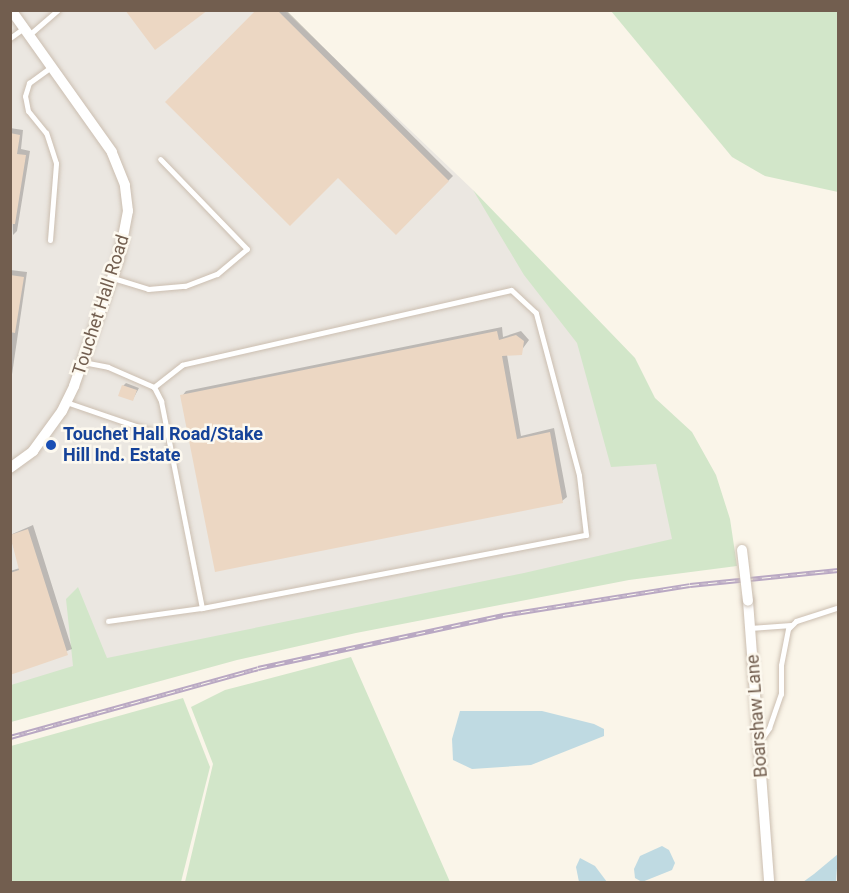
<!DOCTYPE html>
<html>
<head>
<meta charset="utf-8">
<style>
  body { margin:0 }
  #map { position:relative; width:849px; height:893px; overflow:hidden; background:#faf5e9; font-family:Roboto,sans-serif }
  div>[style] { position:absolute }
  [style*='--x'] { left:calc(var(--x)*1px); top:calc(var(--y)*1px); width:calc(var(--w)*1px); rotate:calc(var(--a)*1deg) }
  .industrial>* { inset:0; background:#ebe7e1 }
  .green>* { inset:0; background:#d2e6c9 }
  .water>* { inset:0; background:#bfdae2 }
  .shadow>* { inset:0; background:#0003 }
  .building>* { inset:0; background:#ecd7c3 }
  .roads { filter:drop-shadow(0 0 2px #cbbeb0) drop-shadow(0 0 2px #cbbeb0) }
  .service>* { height:5px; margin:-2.5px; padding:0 2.5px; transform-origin:2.5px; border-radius:2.5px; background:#fff }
  .minor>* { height:10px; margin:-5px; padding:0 5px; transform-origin:5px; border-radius:5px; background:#fff }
  .rail>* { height:5px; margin-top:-2.5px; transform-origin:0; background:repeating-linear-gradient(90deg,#fdf9ef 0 9px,#b9a8c3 0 18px); box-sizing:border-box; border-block:2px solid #b9a8c3 }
  .bridges { filter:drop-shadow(0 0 2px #cbbeb0) drop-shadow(0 0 2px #cbbeb0) }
  .minor-bridge>* { height:10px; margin:-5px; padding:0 5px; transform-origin:5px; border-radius:5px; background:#fff }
  .dots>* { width:16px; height:16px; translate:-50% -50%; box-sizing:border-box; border:3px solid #fdf9ef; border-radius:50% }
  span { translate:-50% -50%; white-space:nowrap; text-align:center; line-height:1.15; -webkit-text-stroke:5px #fdf9ef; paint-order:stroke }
  .street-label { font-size:18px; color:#725e4f }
  .transit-label { font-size:18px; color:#164399; font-weight:700 }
  .left { translate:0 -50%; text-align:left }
  .frame { position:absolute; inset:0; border:12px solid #725e4f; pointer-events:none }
</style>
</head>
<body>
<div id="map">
  <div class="industrial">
    <i style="clip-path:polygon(11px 11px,285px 11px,473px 190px,583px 336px,662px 460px,678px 565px,11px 703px)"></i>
  </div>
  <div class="green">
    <i style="clip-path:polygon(611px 11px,838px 11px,838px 192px,765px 176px,732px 157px)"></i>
    <i style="clip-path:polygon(473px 190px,635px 358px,655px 398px,692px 432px,716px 475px,730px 519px,737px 566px,629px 580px,356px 633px,237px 660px,11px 722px,11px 685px,73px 666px,66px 599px,78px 587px,107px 658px,524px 573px,672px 539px,656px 464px,611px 467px,577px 343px,524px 275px)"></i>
    <i style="clip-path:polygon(351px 657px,450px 882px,185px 882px,213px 764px,191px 707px,225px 690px)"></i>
    <i style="clip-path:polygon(183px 698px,210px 767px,181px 882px,11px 882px,11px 746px)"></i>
  </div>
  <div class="water">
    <i style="clip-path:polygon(460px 711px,542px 711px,594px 724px,604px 729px,604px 736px,531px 765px,472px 769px,453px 760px,452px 739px)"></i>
    <i style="clip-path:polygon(662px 846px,669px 850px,675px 863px,672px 870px,642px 882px,635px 878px,634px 869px,640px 856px)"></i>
    <i style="clip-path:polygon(838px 854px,836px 882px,803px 882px,814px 874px)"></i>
    <i style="clip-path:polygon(580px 858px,595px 866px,607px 882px,579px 882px,576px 867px)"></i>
  </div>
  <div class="shadow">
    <i style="clip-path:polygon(258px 10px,286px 10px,453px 176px,396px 233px)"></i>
    <i style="clip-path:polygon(10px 128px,23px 130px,21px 149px,30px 151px,17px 231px,13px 235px)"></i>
    <i style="clip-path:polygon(10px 270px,27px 272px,10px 388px)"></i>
    <i style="clip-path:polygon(502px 327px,503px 337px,521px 331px,529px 340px,518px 355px,507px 355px,521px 436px,554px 428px,567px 497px,562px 501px,182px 396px,186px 391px)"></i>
    <i style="clip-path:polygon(126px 383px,139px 388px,133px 399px,123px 386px)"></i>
    <i style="clip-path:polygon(33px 525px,72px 649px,10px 673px,10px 571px,20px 568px,10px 535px)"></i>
  </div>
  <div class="building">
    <i style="clip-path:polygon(125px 10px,208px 10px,155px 50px)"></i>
    <i style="clip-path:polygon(256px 10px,277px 10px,449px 181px,396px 235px,338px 178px,290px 226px,165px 102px)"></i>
    <i style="clip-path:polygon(10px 133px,20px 135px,17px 154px,26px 155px,15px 224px,10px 224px)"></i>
    <i style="clip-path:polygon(10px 275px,24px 277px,15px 333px,10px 332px)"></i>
    <i style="clip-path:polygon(497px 331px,499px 340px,516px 335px,524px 341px,522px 355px,502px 356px,517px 439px,550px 432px,563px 503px,215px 572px,180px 395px)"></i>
    <i style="clip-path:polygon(122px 385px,137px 390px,133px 401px,118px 396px)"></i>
    <i style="clip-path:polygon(28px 529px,68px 655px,10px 675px,10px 573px,19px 570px,10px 535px)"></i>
  </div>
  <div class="roads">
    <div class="service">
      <i style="--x:29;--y:35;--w:38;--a:-41"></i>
      <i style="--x:10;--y:38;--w:17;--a:-36"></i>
      <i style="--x:50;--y:240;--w:77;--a:-85.5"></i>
      <i style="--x:56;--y:163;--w:32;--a:-108"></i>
      <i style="--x:46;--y:133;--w:28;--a:-129"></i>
      <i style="--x:28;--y:111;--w:15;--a:-101"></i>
      <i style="--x:25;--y:96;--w:14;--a:-73"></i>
      <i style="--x:29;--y:83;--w:27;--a:-36"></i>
      <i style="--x:113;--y:278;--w:37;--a:17"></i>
      <i style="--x:148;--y:289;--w:37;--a:-5"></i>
      <i style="--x:185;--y:286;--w:34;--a:-21"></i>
      <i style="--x:217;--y:274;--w:39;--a:-40"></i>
      <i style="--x:247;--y:249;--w:125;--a:-134"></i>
      <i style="--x:83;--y:362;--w:25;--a:11"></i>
      <i style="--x:108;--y:367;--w:50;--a:23.5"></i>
      <i style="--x:154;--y:387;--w:16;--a:63"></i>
      <i style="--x:161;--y:401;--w:211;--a:78.8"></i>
      <i style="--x:66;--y:402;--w:89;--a:19"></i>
      <i style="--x:108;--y:621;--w:95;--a:-7.9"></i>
      <i style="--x:202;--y:608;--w:391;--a:-10.8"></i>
      <i style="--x:586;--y:535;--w:60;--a:-96.7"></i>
      <i style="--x:579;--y:475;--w:168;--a:-104.9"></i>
      <i style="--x:536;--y:313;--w:34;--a:-137"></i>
      <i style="--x:511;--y:290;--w:337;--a:167.2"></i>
      <i style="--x:182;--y:365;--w:36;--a:142"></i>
      <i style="--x:750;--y:628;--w:41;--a:-4.2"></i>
      <i style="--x:760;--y:741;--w:16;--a:-55"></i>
      <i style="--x:769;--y:728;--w:36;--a:-71"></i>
      <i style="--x:781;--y:694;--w:29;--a:-90"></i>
      <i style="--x:781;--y:665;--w:37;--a:-79"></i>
      <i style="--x:788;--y:629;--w:11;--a:-45"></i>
      <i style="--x:796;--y:621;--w:42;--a:-18"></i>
    </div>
    <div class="minor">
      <i style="--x:10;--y:468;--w:29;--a:-36"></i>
      <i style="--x:33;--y:451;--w:49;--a:-54.1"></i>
      <i style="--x:62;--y:411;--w:28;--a:-64"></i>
      <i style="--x:74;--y:386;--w:136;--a:-70.6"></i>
      <i style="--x:119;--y:258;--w:48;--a:-79.2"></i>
      <i style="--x:128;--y:211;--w:26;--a:-97"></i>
      <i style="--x:125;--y:185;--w:35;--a:-112"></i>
      <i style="--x:112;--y:152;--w:174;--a:-125.4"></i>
      <i style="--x:748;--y:601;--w:282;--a:85.7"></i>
    </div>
  </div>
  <div class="rail">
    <i style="--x:10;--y:737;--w:257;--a:-15.5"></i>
    <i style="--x:258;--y:668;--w:251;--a:-12.2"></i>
    <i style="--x:503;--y:615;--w:189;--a:-9.1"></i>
    <i style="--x:690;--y:585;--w:149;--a:-5.8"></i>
  </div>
  <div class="bridges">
    <div class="minor-bridge">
      <i style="--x:742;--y:550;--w:51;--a:83.3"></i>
    </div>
  </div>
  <div class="dots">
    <i style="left:51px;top:445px;background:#1a4fb4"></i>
  </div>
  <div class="street-label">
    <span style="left:101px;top:305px;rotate:-72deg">Touchet Hall Road</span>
    <span style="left:757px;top:716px;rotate:-94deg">Boarshaw Lane</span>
  </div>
  <div class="transit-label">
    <span class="left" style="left:63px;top:445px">Touchet Hall Road/Stake<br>Hill Ind. Estate</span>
  </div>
  <div class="frame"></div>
</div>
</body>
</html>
